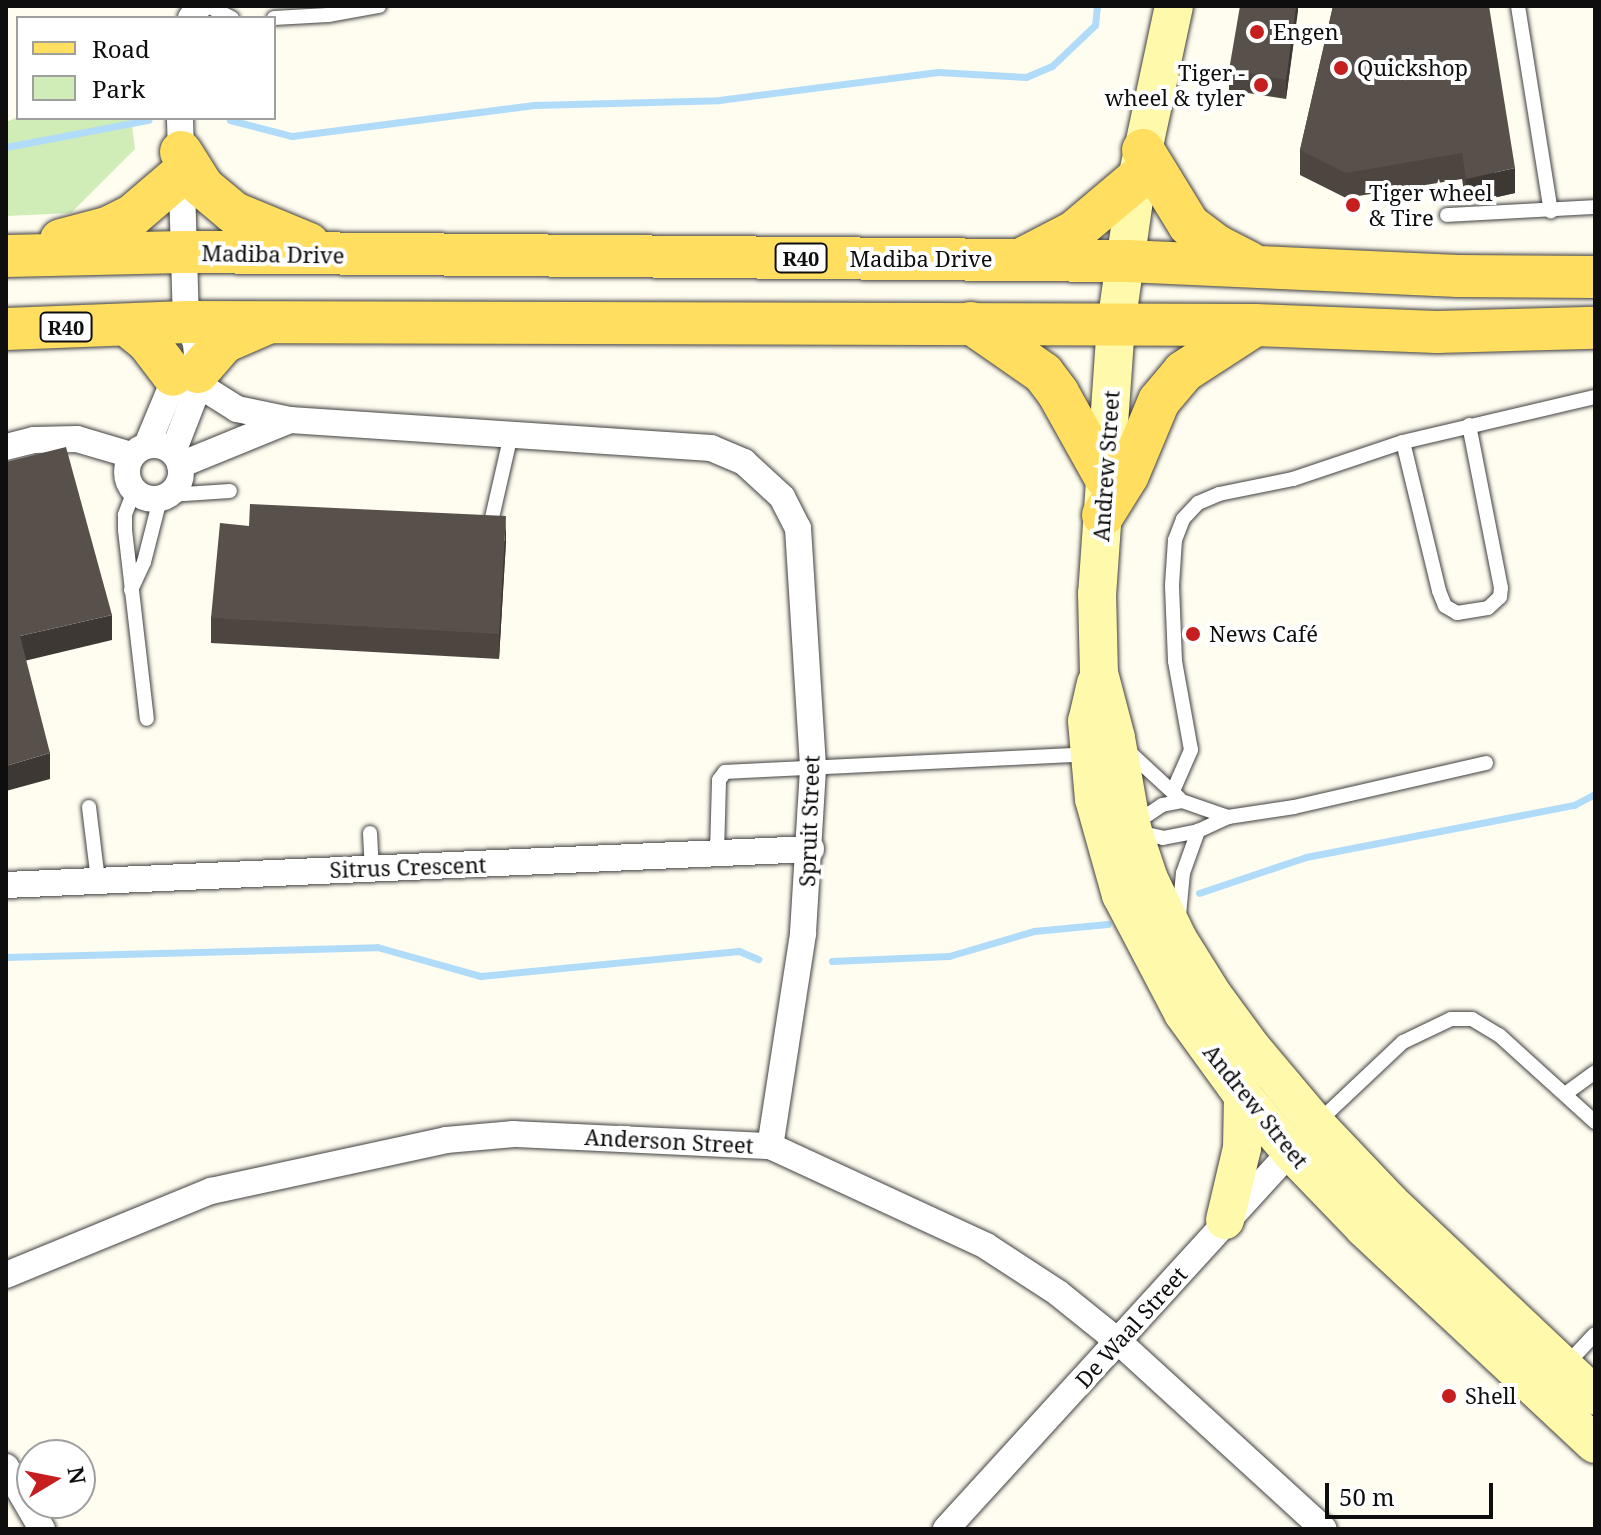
<!DOCTYPE html>
<html>
<head>
<meta charset="utf-8">
<style>
  body { margin:0 }
  #map { position:relative; width:1601px; height:1535px; overflow:hidden; background:#fffcf0; font-family:"Noto Serif",serif }
  div>[style] { position:absolute }
  [style*='--x'] { left:calc(var(--x)*1px); top:calc(var(--y)*1px); width:calc(var(--w)*1px); rotate:calc(var(--a)*1deg) }
  .green>* { inset:0; background:#d0ecb7 }
  .stream>* { height:7px; margin:-3.5px; padding:0 3.5px; transform-origin:3.5px; border-radius:3.5px; background:#b1dcf9 }
  .roads { filter:drop-shadow(0 0 2px #414141) drop-shadow(0 0 2px #414141) }
  .service>* { height:14px; margin:-7px; padding:0 7px; transform-origin:7px; border-radius:7px; background:#fff }
  .minor>* { height:26px; margin:-13px; padding:0 13px; transform-origin:13px; border-radius:13px; background:#fff }
  .minor>.ring { margin:-13px; padding:0; box-sizing:content-box; background:none; border:26px solid #fff; border-radius:50% }
  .secondary>* { height:38px; margin:-19px; padding:0 19px; transform-origin:19px; border-radius:19px; background:#fff9ab }
  .primary>* { height:42px; margin:-21px; padding:0 21px; transform-origin:21px; border-radius:21px; background:#ffde60 }
  .wall>* { inset:0; background:#4c4540 }
  .shaded-wall>* { inset:0; background:#3e3834 }
  .building>* { inset:0; background:#58504a }
  .dots>* { width:22px; height:22px; translate:-50% -50%; box-sizing:border-box; border:4px solid #fff; border-radius:50% }
  span { translate:-50% -50%; white-space:nowrap; text-align:center; line-height:1.15; -webkit-text-stroke:8px #fff; paint-order:stroke }
  .shield-label span { padding:2px 6px; background:#fff; border:2px solid; border-radius:6px; -webkit-text-stroke-width:0 }
  .shield-label { font-size:20px; color:#0e0e0e; font-weight:700 }
  .poi-label { font-size:22px; color:#0e0e0e }
  .left { translate:0 -50%; text-align:left }
  .right { translate:-100% -50%; text-align:right }
  .street-label { font-size:22px; color:#0e0e0e }
  .frame { position:absolute; inset:0; border:8px solid #0e0e0e; pointer-events:none }
  .legend { position:absolute; left:16px; top:16px; width:260px; height:104px; box-sizing:border-box; background:#fff; border:2px solid #9f9f9f; margin:0; padding:10px 14px; list-style:none; font-size:24px; color:#0e0e0e }
  .legend li { display:flex; align-items:center; gap:16px; height:40px }
  .legend b { width:40px; border:2px solid #9f9f9f }
  .north { position:absolute; left:16px; top:1439px; width:80px; height:80px; box-sizing:border-box; background:#fff; border:2px solid #9f9f9f; border-radius:50%; rotate:80deg; font-size:22px; font-weight:700; line-height:32px; text-align:center; color:#0e0e0e }
  .north::after { content:''; display:block; margin:auto; width:28px; height:36px; background:#c71e20; clip-path:polygon(50% 0,100% 100%,50% 72%,0 100%) }
  .scale { position:absolute; left:1325px; top:1483px; width:168px; height:36px; box-sizing:border-box; border:4px solid #0e0e0e; border-top:0; padding-left:10px; font-size:24px; line-height:28px; white-space:nowrap; color:#0e0e0e; -webkit-text-stroke:6px #fff; paint-order:stroke }
</style>
</head>
<body>
<div id="map">
  <div class="green">
    <i style="clip-path:polygon(18px 117px,131px 118px,135px 149px,71px 213px,6px 216px,6px 122px)"></i>
  </div>
  <div class="stream">
    <i style="--x:230;--y:120;--w:64;--a:14.5"></i>
    <i style="--x:292;--y:136;--w:244;--a:-7.3"></i>
    <i style="--x:534;--y:105;--w:185;--a:-1.5"></i>
    <i style="--x:719;--y:100;--w:221;--a:-7.3"></i>
    <i style="--x:938;--y:72;--w:88;--a:3.3"></i>
    <i style="--x:1026;--y:77;--w:28;--a:-23"></i>
    <i style="--x:1052;--y:66;--w:59;--a:-43.6"></i>
    <i style="--x:1095;--y:25;--w:19;--a:-84"></i>
    <i style="--x:6;--y:147;--w:145;--a:-10.8"></i>
    <i style="--x:1199;--y:893;--w:113;--a:-18.6"></i>
    <i style="--x:1306;--y:857;--w:273;--a:-11"></i>
    <i style="--x:1574;--y:805;--w:24;--a:-28"></i>
    <i style="--x:6;--y:957;--w:371;--a:-1.5"></i>
    <i style="--x:377;--y:947;--w:107;--a:15.7"></i>
    <i style="--x:480;--y:976;--w:260;--a:-5.5"></i>
    <i style="--x:739;--y:951;--w:21;--a:23"></i>
    <i style="--x:832;--y:961;--w:117;--a:-2.4"></i>
    <i style="--x:949;--y:956;--w:89;--a:-16.4"></i>
    <i style="--x:1034;--y:931;--w:74;--a:-5.4"></i>
  </div>
  <div class="roads">
    <div class="service">
      <i style="--x:208;--y:6;--w:27;--a:27"></i>
      <i style="--x:1518;--y:6;--w:208;--a:80.9"></i>
      <i style="--x:274;--y:18;--w:54;--a:-3.2"></i>
      <i style="--x:328;--y:15;--w:52;--a:-10"></i>
      <i style="--x:1447;--y:215;--w:148;--a:-3.1"></i>
      <i style="--x:1403;--y:442;--w:153;--a:76.4"></i>
      <i style="--x:1439;--y:591;--w:16;--a:68"></i>
      <i style="--x:1445;--y:606;--w:14;--a:30"></i>
      <i style="--x:1457;--y:613;--w:31;--a:-9"></i>
      <i style="--x:1488;--y:608;--w:16;--a:-43"></i>
      <i style="--x:1500;--y:597;--w:9;--a:-84"></i>
      <i style="--x:1501;--y:588;--w:166;--a:-101.1"></i>
      <i style="--x:134;--y:491;--w:26;--a:111"></i>
      <i style="--x:125;--y:515;--w:15;--a:90"></i>
      <i style="--x:125;--y:530;--w:190;--a:83.4"></i>
      <i style="--x:169;--y:495;--w:61;--a:-3.8"></i>
      <i style="--x:491;--y:522;--w:89;--a:-77.1"></i>
      <i style="--x:131;--y:590;--w:31;--a:-65"></i>
      <i style="--x:144;--y:562;--w:65;--a:-75.7"></i>
      <i style="--x:1127;--y:750;--w:71;--a:42.7"></i>
      <i style="--x:1173;--y:791;--w:45;--a:-66.3"></i>
      <i style="--x:1191;--y:750;--w:90;--a:-100.2"></i>
      <i style="--x:1175;--y:661;--w:76;--a:-92.3"></i>
      <i style="--x:1172;--y:585;--w:45;--a:-86.2"></i>
      <i style="--x:1175;--y:540;--w:22;--a:-69"></i>
      <i style="--x:1183;--y:519;--w:22;--a:-47"></i>
      <i style="--x:1198;--y:503;--w:23;--a:-23"></i>
      <i style="--x:1219;--y:494;--w:76;--a:-11.5"></i>
      <i style="--x:1293;--y:479;--w:116;--a:-18.6"></i>
      <i style="--x:1403;--y:442;--w:197;--a:-13.2"></i>
      <i style="--x:89;--y:807;--w:74;--a:83"></i>
      <i style="--x:1137;--y:822;--w:30;--a:-34"></i>
      <i style="--x:1162;--y:805;--w:20;--a:-11"></i>
      <i style="--x:1182;--y:801;--w:49;--a:19.2"></i>
      <i style="--x:1138;--y:832;--w:26;--a:13"></i>
      <i style="--x:1163;--y:838;--w:36;--a:-11"></i>
      <i style="--x:1198;--y:831;--w:33;--a:-25"></i>
      <i style="--x:1228;--y:817;--w:67;--a:-8.6"></i>
      <i style="--x:1294;--y:807;--w:197;--a:-12.9"></i>
      <i style="--x:370;--y:833;--w:35;--a:87"></i>
      <i style="--x:717;--y:853;--w:73;--a:-88.4"></i>
      <i style="--x:719;--y:780;--w:10;--a:-53"></i>
      <i style="--x:725;--y:772;--w:362;--a:-2.8"></i>
      <i style="--x:1179;--y:915;--w:42;--a:-84.6"></i>
      <i style="--x:1183;--y:873;--w:45;--a:-70.3"></i>
      <i style="--x:1565;--y:1094;--w:37;--a:-36"></i>
      <i style="--x:1318;--y:1122;--w:117;--a:-43.3"></i>
      <i style="--x:1403;--y:1042;--w:53;--a:-25.6"></i>
      <i style="--x:1451;--y:1019;--w:21;--a:0"></i>
      <i style="--x:1472;--y:1019;--w:31;--a:31"></i>
      <i style="--x:1499;--y:1035;--w:130;--a:42.2"></i>
      <i style="--x:1564;--y:1367;--w:45;--a:-46.8"></i>
    </div>
    <div class="minor">
      <i style="--x:191;--y:18;--w:14;--a:-56"></i>
      <i style="--x:199;--y:385;--w:45;--a:32.3"></i>
      <i style="--x:237;--y:409;--w:54;--a:11.7"></i>
      <i class="ring" style="left:127px;top:445px;width:28px;height:28px"></i>
      <i style="--x:147;--y:445;--w:65;--a:-67.4"></i>
      <i style="--x:172;--y:385;--w:22;--a:-87"></i>
      <i style="--x:6;--y:447;--w:29;--a:-14"></i>
      <i style="--x:34;--y:440;--w:43;--a:-1.3"></i>
      <i style="--x:77;--y:439;--w:56;--a:16.5"></i>
      <i style="--x:173;--y:452;--w:72;--a:-68.8"></i>
      <i style="--x:199;--y:385;--w:42;--a:-94.1"></i>
      <i style="--x:196;--y:343;--w:23;--a:-115"></i>
      <i style="--x:186;--y:322;--w:204;--a:-91.7"></i>
      <i style="--x:180;--y:465;--w:119;--a:-22.2"></i>
      <i style="--x:290;--y:420;--w:422;--a:3.8"></i>
      <i style="--x:711;--y:448;--w:36;--a:23"></i>
      <i style="--x:744;--y:462;--w:52;--a:42.6"></i>
      <i style="--x:782;--y:497;--w:35;--a:63"></i>
      <i style="--x:798;--y:528;--w:241;--a:86.4"></i>
      <i style="--x:813;--y:769;--w:165;--a:93.5"></i>
      <i style="--x:803;--y:934;--w:215;--a:98.8"></i>
      <i style="--x:6;--y:885;--w:806;--a:-2.56"></i>
      <i style="--x:6;--y:1275;--w:222;--a:-22.3"></i>
      <i style="--x:211;--y:1191;--w:240;--a:-12.2"></i>
      <i style="--x:446;--y:1140;--w:68;--a:-5"></i>
      <i style="--x:514;--y:1134;--w:256;--a:2.7"></i>
      <i style="--x:770;--y:1146;--w:238;--a:24.8"></i>
      <i style="--x:986;--y:1246;--w:86;--a:33.1"></i>
      <i style="--x:1058;--y:1293;--w:78;--a:38.8"></i>
      <i style="--x:1119;--y:1342;--w:277;--a:42.4"></i>
      <i style="--x:6;--y:1467;--w:72;--a:59.9"></i>
      <i style="--x:946;--y:1529;--w:528;--a:-47.61"></i>
    </div>
    <div class="secondary">
      <i style="--x:1174;--y:6;--w:177;--a:102.1"></i>
      <i style="--x:1137;--y:179;--w:147;--a:98.2"></i>
      <i style="--x:1116;--y:324;--w:270;--a:94"></i>
      <i style="--x:1097;--y:593;--w:80;--a:88.6"></i>
      <i style="--x:1099;--y:673;--w:67;--a:75.3"></i>
      <i style="--x:1116;--y:738;--w:91;--a:79.9"></i>
      <i style="--x:1132;--y:828;--w:54;--a:71.6"></i>
      <i style="--x:1149;--y:879;--w:67;--a:64.2"></i>
      <i style="--x:1178;--y:939;--w:66;--a:58"></i>
      <i style="--x:1213;--y:995;--w:66;--a:53.7"></i>
      <i style="--x:1252;--y:1048;--w:99;--a:49.9"></i>
      <i style="--x:1316;--y:1124;--w:108;--a:46.5"></i>
      <i style="--x:1390;--y:1202;--w:282;--a:43.4"></i>
      <i style="--x:1096;--y:683;--w:39;--a:103"></i>
      <i style="--x:1087;--y:721;--w:78;--a:84.9"></i>
      <i style="--x:1094;--y:799;--w:100;--a:74.3"></i>
      <i style="--x:1121;--y:895;--w:133;--a:62.3"></i>
      <i style="--x:1183;--y:1013;--w:102;--a:54.1"></i>
      <i style="--x:1243;--y:1096;--w:72;--a:49.5"></i>
      <i style="--x:1290;--y:1151;--w:107;--a:46.1"></i>
      <i style="--x:1364;--y:1228;--w:316;--a:43.1"></i>
      <i style="--x:1225;--y:1220;--w:74;--a:-76.7"></i>
      <i style="--x:1242;--y:1148;--w:52;--a:-88.9"></i>
    </div>
    <div class="primary">
      <i style="--x:1143;--y:150;--w:88;--a:58.5"></i>
      <i style="--x:1189;--y:225;--w:35;--a:37"></i>
      <i style="--x:1217;--y:246;--w:36;--a:27"></i>
      <i style="--x:181;--y:152;--w:41;--a:57.8"></i>
      <i style="--x:203;--y:187;--w:40;--a:40"></i>
      <i style="--x:234;--y:213;--w:81;--a:22.5"></i>
      <i style="--x:61;--y:240;--w:48;--a:-14.6"></i>
      <i style="--x:107;--y:228;--w:28;--a:-26"></i>
      <i style="--x:132;--y:216;--w:65;--a:-40.6"></i>
      <i style="--x:6;--y:256;--w:177;--a:-1.3"></i>
      <i style="--x:183;--y:252;--w:943;--a:0.55"></i>
      <i style="--x:1126;--y:261;--w:332;--a:2.6"></i>
      <i style="--x:1458;--y:276;--w:137;--a:0.4"></i>
      <i style="--x:1024;--y:258;--w:56;--a:-27.5"></i>
      <i style="--x:1074;--y:232;--w:82;--a:-40.1"></i>
      <i style="--x:971;--y:323;--w:88;--a:34.8"></i>
      <i style="--x:1043;--y:373;--w:25;--a:53"></i>
      <i style="--x:1058;--y:393;--w:96;--a:60.8"></i>
      <i style="--x:127;--y:325;--w:27;--a:39"></i>
      <i style="--x:148;--y:342;--w:41;--a:52.9"></i>
      <i style="--x:6;--y:329;--w:180;--a:-2.2"></i>
      <i style="--x:186;--y:322;--w:1069;--a:0.16"></i>
      <i style="--x:1255;--y:325;--w:182;--a:2.2"></i>
      <i style="--x:1437;--y:332;--w:158;--a:-1.5"></i>
      <i style="--x:198;--y:372;--w:40;--a:-49"></i>
      <i style="--x:224;--y:342;--w:45;--a:-23.7"></i>
      <i style="--x:1103;--y:515;--w:47;--a:-58"></i>
      <i style="--x:1128;--y:475;--w:80;--a:-67.3"></i>
      <i style="--x:1159;--y:401;--w:38;--a:-50"></i>
      <i style="--x:1183;--y:372;--w:86;--a:-33.1"></i>
    </div>
  </div>
  <div class="wall">
    <i style="clip-path:polygon(1298px 6px,1286px 99px,1229px 90px,1229px 70px)"></i>
    <i style="clip-path:polygon(1333px 6px,1515px 193px,1466px 204px,1462px 179px,1346px 198px,1300px 175px,1300px 150px)"></i>
    <i style="clip-path:polygon(249px 526px,506px 541px,499px 659px,211px 643px,211px 618px)"></i>
  </div>
  <div class="shaded-wall">
    <i style="clip-path:polygon(1296px 6px,1298px 6px,1298px 11px,1286px 99px,1286px 80px)"></i>
    <i style="clip-path:polygon(1515px 168px,1515px 193px,1466px 204px,1466px 179px)"></i>
    <i style="clip-path:polygon(506px 516px,506px 541px,499px 659px,499px 634px)"></i>
    <i style="clip-path:polygon(112px 615px,112px 640px,20px 662px,20px 636px)"></i>
    <i style="clip-path:polygon(50px 753px,50px 779px,6px 791px,6px 766px)"></i>
  </div>
  <div class="building">
    <i style="clip-path:polygon(1240px 6px,1296px 6px,1286px 80px,1229px 70px)"></i>
    <i style="clip-path:polygon(1333px 6px,1489px 6px,1515px 168px,1466px 179px,1462px 153px,1346px 173px,1300px 150px)"></i>
    <i style="clip-path:polygon(66px 447px,112px 615px,20px 636px,50px 753px,6px 766px,6px 462px)"></i>
    <i style="clip-path:polygon(250px 504px,506px 516px,499px 634px,211px 618px,220px 523px,249px 526px)"></i>
  </div>
  <div class="dots">
    <i style="left:1257px;top:32px;background:#c71e20"></i>
    <i style="left:1341px;top:68px;background:#c71e20"></i>
    <i style="left:1261px;top:85px;background:#c71e20"></i>
    <i style="left:1353px;top:205px;background:#c71e20"></i>
    <i style="left:1193px;top:634px;background:#c71e20"></i>
    <i style="left:1449px;top:1396px;background:#c71e20"></i>
  </div>
  <div class="shield-label">
    <span style="left:801px;top:258px">R40</span>
    <span style="left:66px;top:327px">R40</span>
  </div>
  <div class="poi-label">
    <span class="left" style="left:1273px;top:32px">Engen</span>
    <span class="left" style="left:1357px;top:68px">Quickshop</span>
    <span class="right" style="left:1245px;top:85px">Tiger -<br>wheel &amp; tyler</span>
    <span class="left" style="left:1369px;top:205px">Tiger wheel<br>&amp; Tire</span>
    <span class="left" style="left:1209px;top:634px">News Café</span>
    <span class="left" style="left:1465px;top:1396px">Shell</span>
  </div>
  <div class="street-label">
    <span style="left:273px;top:254px;rotate:1deg">Madiba Drive</span>
    <span style="left:921px;top:259px">Madiba Drive</span>
    <span style="left:1106px;top:466px;rotate:-86deg">Andrew Street</span>
    <span style="left:809px;top:821px;rotate:-88deg">Spruit Street</span>
    <span style="left:408px;top:867px;rotate:-2deg">Sitrus Crescent</span>
    <span style="left:1256px;top:1106px;rotate:51deg">Andrew Street</span>
    <span style="left:669px;top:1141px;rotate:3deg">Anderson Street</span>
    <span style="left:1131px;top:1327px;rotate:-48deg">De Waal Street</span>
  </div>
  <div class="frame"></div>
  <ul class="legend">
  <li><b style="height:10px;background:#ffde60"></b>Road</li>
  <li><b style="height:22px;background:#d0ecb7"></b>Park</li>
  </ul>
  <div class="north">N</div>
  <div class="scale">50 m</div>
</div>
</body>
</html>
